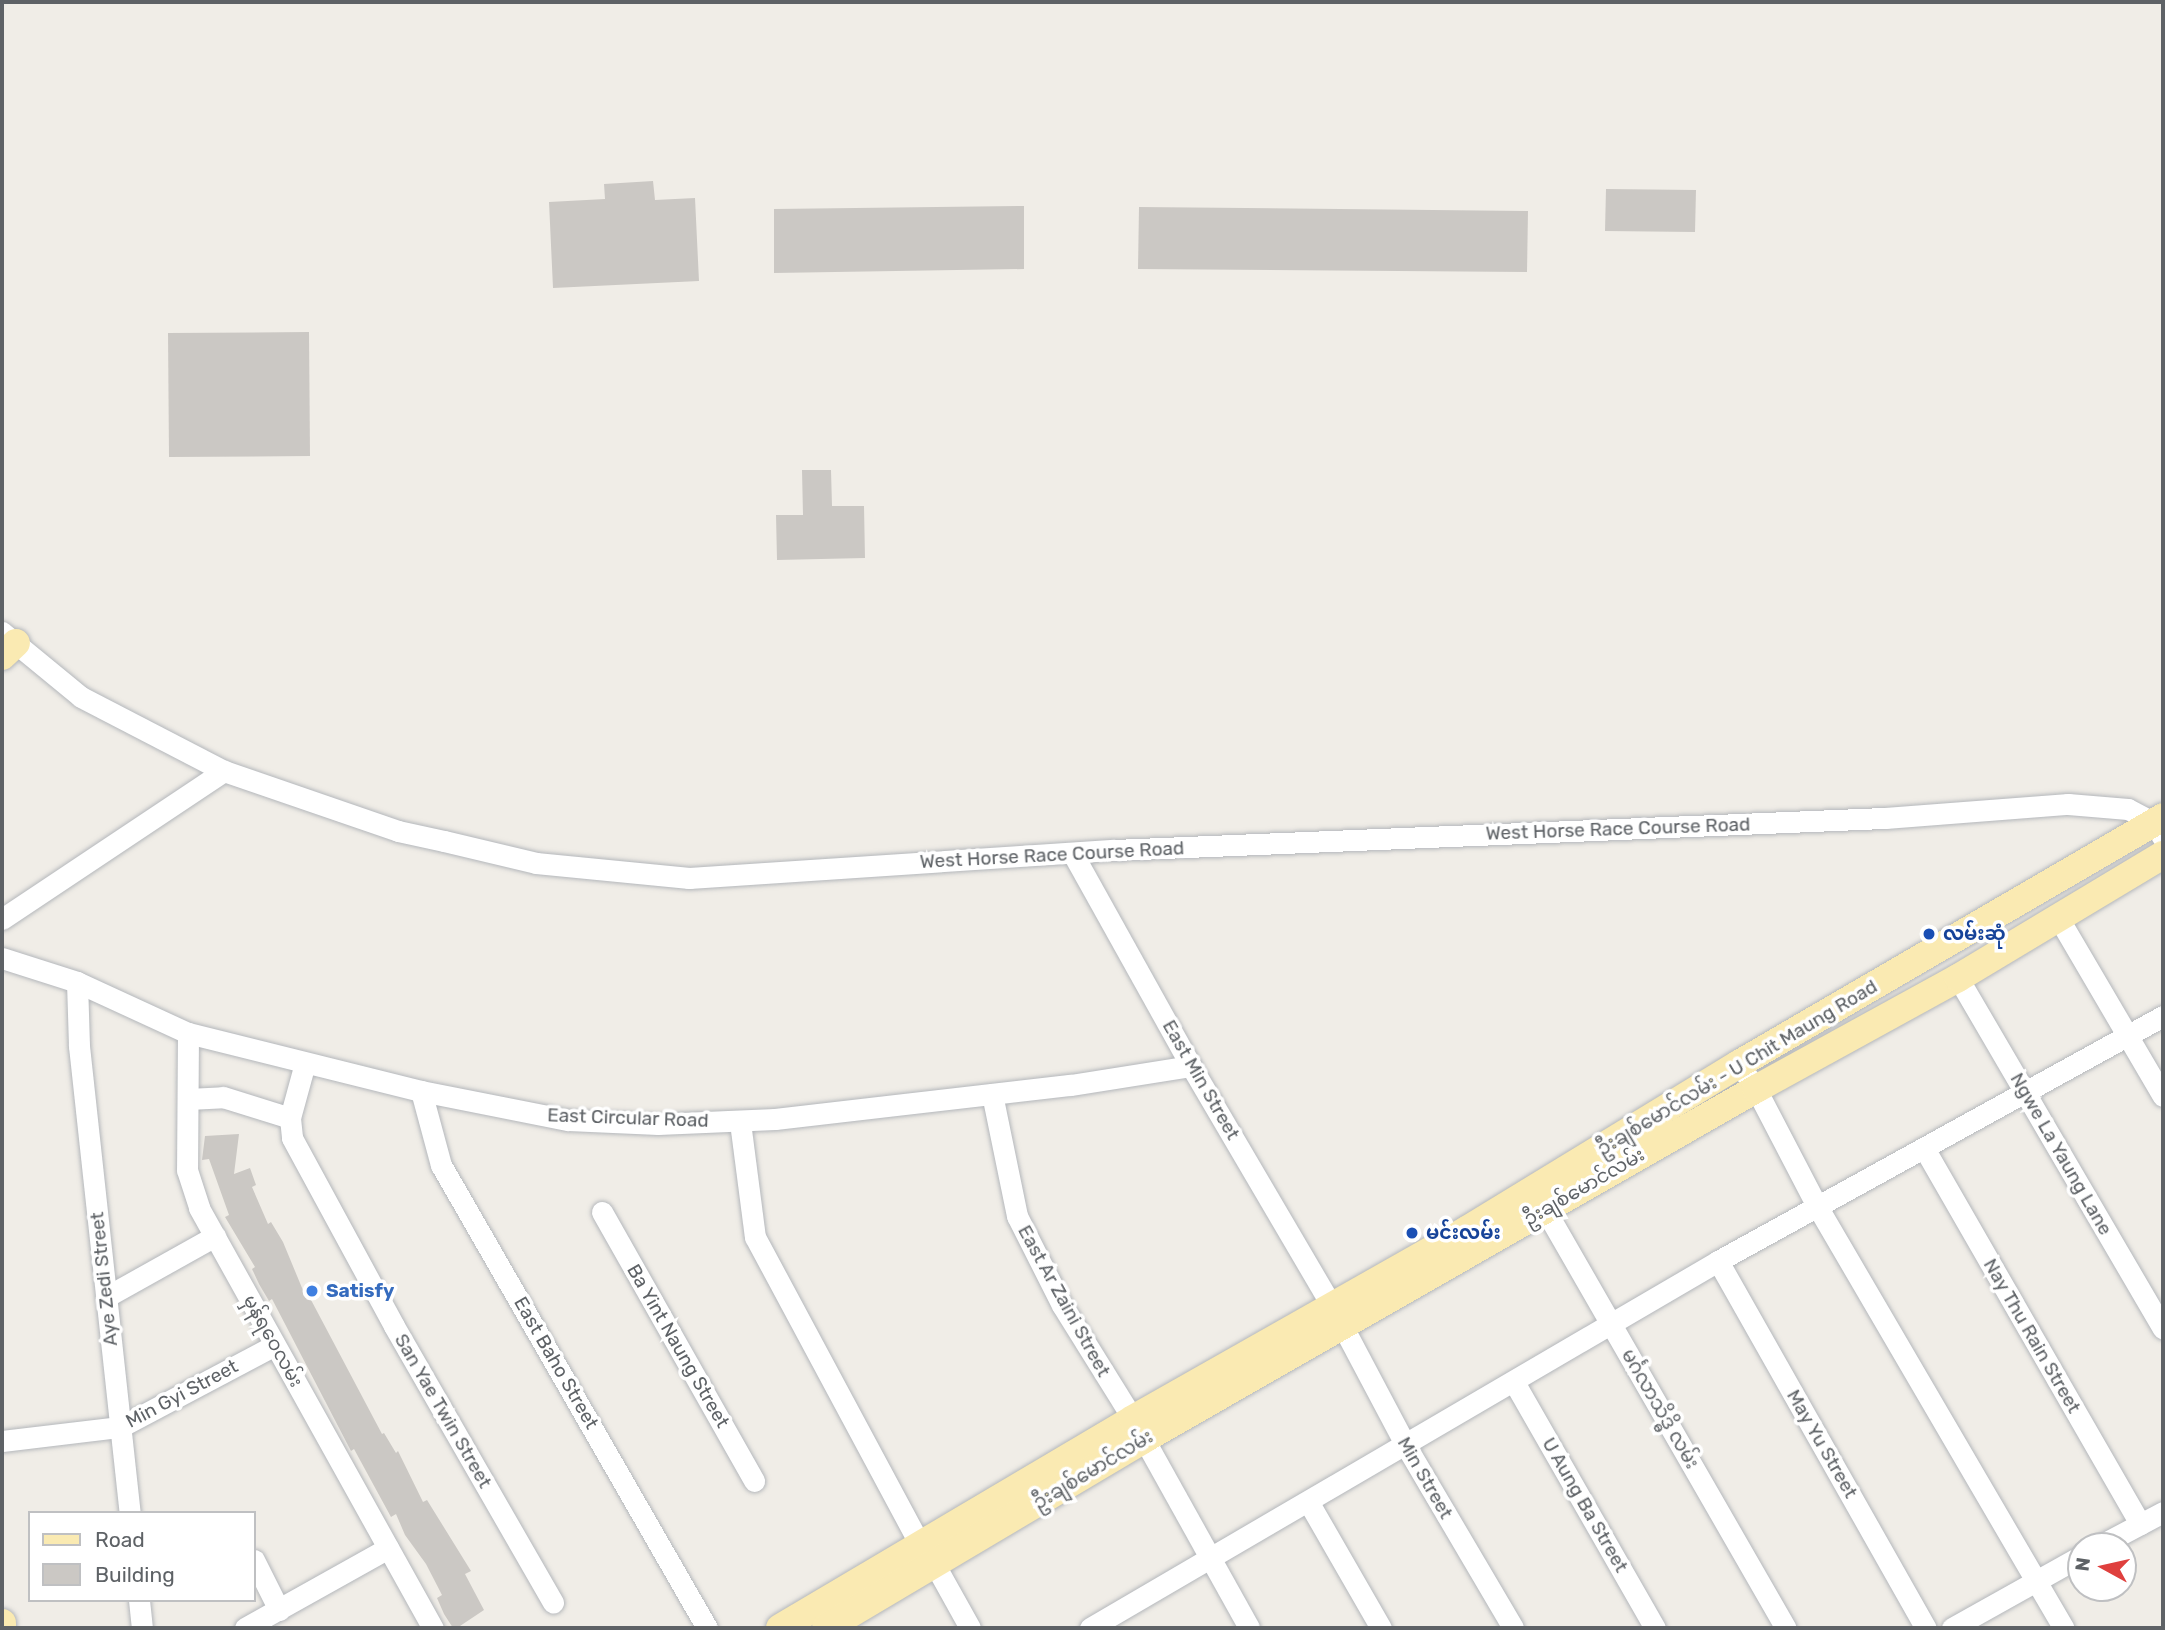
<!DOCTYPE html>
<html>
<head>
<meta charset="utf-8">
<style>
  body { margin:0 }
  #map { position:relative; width:2165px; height:1630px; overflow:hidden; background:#f0ede7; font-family:Rubik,"Noto Sans Myanmar",sans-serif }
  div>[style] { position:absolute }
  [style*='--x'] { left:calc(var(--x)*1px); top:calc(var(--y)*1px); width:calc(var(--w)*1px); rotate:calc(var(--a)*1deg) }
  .building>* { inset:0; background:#cbc8c4 }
  .roads { filter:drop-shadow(0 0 2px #b4b7bb) drop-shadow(0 0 2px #b4b7bb) }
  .minor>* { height:21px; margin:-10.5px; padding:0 10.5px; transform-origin:10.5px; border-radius:10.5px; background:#fff }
  .major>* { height:28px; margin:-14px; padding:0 14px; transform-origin:14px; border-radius:14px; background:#faeab2 }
  .dots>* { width:19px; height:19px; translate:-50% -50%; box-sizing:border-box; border:4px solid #fff; border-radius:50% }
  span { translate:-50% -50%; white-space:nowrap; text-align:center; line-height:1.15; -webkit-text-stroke:7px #fff; paint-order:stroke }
  .street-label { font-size:19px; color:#5e6266 }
  .transit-label { font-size:19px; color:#164399; font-weight:700 }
  .left { translate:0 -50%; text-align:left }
  .shop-label { font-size:19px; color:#366cbe; font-weight:700 }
  .frame { position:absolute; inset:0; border:4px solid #5e6266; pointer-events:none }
  .legend { position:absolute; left:28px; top:1511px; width:228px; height:91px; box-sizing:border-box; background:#fff; border:2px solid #bfc0c2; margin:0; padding:9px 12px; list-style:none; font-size:21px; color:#5e6266 }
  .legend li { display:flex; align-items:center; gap:14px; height:35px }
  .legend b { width:35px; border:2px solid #bfc0c2 }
  .north { position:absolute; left:2067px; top:1532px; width:70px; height:70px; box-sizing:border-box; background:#fff; border:2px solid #bfc0c2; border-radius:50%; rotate:278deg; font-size:19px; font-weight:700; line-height:28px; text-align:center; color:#5e6266 }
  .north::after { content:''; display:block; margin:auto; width:24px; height:32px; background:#df403e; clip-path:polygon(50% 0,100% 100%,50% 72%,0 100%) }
</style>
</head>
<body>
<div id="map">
  <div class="building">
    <i style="clip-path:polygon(653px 181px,655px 200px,695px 198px,699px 281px,553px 288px,549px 202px,605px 199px,604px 184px)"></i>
    <i style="clip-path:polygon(1606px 189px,1696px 190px,1695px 232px,1605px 231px)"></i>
    <i style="clip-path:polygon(1024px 206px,1024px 269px,774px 273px,774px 209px)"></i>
    <i style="clip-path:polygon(1139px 207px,1528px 211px,1527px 272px,1138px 269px)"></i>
    <i style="clip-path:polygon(309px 332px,310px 456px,169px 457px,168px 333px)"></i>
    <i style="clip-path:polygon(802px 470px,831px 470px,832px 506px,864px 506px,865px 558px,777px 560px,776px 515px,803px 515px)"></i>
    <i style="clip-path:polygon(239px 1134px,234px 1174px,250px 1168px,256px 1185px,252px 1187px,268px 1224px,271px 1222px,283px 1242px,307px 1300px,310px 1298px,382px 1434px,384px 1433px,396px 1453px,398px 1451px,423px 1502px,427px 1500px,471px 1571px,465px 1574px,484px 1610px,457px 1628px,453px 1628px,444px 1614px,437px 1598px,442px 1595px,426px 1564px,405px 1535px,396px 1514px,391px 1517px,354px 1449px,351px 1451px,272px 1299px,269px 1301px,259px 1284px,252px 1269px,255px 1267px,225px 1217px,229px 1215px,209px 1159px,202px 1160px,205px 1136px)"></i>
  </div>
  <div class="roads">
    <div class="minor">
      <i style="--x:2;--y:632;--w:102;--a:39.4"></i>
      <i style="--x:81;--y:697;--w:161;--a:27.4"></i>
      <i style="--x:224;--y:771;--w:184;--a:19"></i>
      <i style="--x:398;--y:831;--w:47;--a:12.3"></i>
      <i style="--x:444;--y:841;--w:95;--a:13.4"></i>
      <i style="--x:536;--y:863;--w:154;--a:5.6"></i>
      <i style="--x:689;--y:878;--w:426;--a:-3.8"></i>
      <i style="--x:1114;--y:850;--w:772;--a:-2.38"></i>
      <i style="--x:1885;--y:818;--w:184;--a:-4.4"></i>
      <i style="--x:2068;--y:804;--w:60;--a:4.8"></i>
      <i style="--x:2128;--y:809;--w:30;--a:28"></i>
      <i style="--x:2154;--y:823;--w:17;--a:59"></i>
      <i style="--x:1073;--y:854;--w:243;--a:60.9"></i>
      <i style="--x:1191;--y:1066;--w:277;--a:59.6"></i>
      <i style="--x:2;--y:919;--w:267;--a:-33.7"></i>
      <i style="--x:2059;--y:919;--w:205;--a:59.6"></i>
      <i style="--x:2;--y:958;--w:79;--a:17.7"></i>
      <i style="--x:77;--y:982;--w:122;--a:24.7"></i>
      <i style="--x:188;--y:1033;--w:240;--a:14"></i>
      <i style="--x:421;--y:1091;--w:150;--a:11.2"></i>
      <i style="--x:568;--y:1120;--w:90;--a:2.5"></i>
      <i style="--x:658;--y:1124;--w:117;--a:-2.4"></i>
      <i style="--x:775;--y:1119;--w:298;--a:-6.6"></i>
      <i style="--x:1071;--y:1085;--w:121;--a:-9"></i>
      <i style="--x:1958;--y:978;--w:406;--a:59.7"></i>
      <i style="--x:77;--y:982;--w:64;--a:88.2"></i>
      <i style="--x:79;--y:1046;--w:470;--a:83.8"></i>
      <i style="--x:188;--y:1033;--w:137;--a:90.4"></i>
      <i style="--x:187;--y:1170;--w:40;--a:72"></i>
      <i style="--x:199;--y:1208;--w:481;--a:60.9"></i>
      <i style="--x:305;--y:1063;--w:57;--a:105.3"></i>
      <i style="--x:290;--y:1118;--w:20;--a:84"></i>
      <i style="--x:292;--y:1138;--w:214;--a:61.5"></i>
      <i style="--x:394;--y:1326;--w:319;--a:60.1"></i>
      <i style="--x:1739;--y:1064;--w:30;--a:56"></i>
      <i style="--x:1756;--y:1089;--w:132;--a:62.5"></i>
      <i style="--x:1817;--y:1206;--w:489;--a:59.7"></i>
      <i style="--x:421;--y:1091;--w:77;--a:74.9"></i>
      <i style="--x:441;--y:1165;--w:534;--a:60.12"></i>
      <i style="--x:992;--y:1094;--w:125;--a:78.4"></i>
      <i style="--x:1017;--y:1216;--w:100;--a:63.2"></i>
      <i style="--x:1062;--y:1305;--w:134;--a:58.1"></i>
      <i style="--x:188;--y:1099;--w:35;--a:-3"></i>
      <i style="--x:223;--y:1097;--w:70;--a:17.4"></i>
      <i style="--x:740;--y:1122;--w:116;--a:82.6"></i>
      <i style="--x:755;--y:1237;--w:347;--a:61.8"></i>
      <i style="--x:1924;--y:1148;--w:434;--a:60.1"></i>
      <i style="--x:1539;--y:1199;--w:495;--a:60.1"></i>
      <i style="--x:602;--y:1212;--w:309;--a:60.5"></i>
      <i style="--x:1718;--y:1261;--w:422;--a:60.5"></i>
      <i style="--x:106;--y:1297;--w:125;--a:-29.2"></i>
      <i style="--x:1342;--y:1325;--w:137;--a:62.1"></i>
      <i style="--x:1406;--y:1446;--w:211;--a:59.5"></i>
      <i style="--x:1514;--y:1382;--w:284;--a:60.2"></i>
      <i style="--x:1144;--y:1439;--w:216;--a:60.9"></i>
      <i style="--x:2;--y:1441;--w:119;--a:-6.8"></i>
      <i style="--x:120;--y:1427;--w:175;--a:-27.9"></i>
      <i style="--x:1309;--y:1503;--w:144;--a:60.1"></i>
      <i style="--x:2099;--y:1546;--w:72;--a:-28"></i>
      <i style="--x:254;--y:1560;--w:56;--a:63.4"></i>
      <i style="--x:935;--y:1565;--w:72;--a:60.9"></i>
      <i style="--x:139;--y:1600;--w:28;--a:84"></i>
      <i style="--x:245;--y:1628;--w:164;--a:-29.2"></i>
      <i style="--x:1090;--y:1628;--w:727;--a:-30.3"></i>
      <i style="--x:1718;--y:1261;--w:508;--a:-28.84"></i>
      <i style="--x:1952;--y:1628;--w:148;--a:-29.2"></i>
    </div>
    <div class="major">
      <i style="--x:2;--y:656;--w:19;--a:-43"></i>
      <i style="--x:2;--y:1623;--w:5;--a:90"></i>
      <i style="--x:780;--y:1628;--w:410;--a:-30.6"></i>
      <i style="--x:1133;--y:1419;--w:384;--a:-29.5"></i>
      <i style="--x:1467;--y:1230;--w:319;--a:-31.4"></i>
      <i style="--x:1739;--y:1064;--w:491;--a:-30.2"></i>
      <i style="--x:826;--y:1628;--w:370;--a:-30.7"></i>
      <i style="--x:1144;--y:1439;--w:705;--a:-29.77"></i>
      <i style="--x:1756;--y:1089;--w:230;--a:-28.8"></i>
      <i style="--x:1958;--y:978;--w:239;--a:-31"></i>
    </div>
  </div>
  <div class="dots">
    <i style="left:1929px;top:934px;background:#1a4fb4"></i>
    <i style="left:1412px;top:1233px;background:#1a4fb4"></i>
    <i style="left:312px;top:1291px;background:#3f7fe0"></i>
  </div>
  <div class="street-label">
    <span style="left:1618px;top:829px;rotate:-2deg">West Horse Race Course Road</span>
    <span style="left:1052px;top:855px;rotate:-3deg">West Horse Race Course Road</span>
    <span style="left:1737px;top:1068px;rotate:-31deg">ဦးချစ်မောင်လမ်း - U Chit Maung Road</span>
    <span style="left:1201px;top:1080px;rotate:60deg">East Min Street</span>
    <span style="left:628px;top:1118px;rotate:2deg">East Circular Road</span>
    <span style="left:2061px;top:1154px;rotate:60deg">Ngwe La Yaung Lane</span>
    <span style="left:1584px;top:1187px;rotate:-30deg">ဦးချစ်မောင်လမ်း</span>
    <span style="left:104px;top:1279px;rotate:-96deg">Aye Zedi Street</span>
    <span style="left:1064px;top:1301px;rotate:61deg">East Ar Zaini Street</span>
    <span style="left:2032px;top:1336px;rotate:60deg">Nay Thu Rain Street</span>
    <span style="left:273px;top:1341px;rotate:61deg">မှန်ရဝေလမ်း</span>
    <span style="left:678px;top:1346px;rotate:60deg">Ba Yint Naung Street</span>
    <span style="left:556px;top:1363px;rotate:60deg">East Baho Street</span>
    <span style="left:182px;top:1394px;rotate:-28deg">Min Gyi Street</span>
    <span style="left:1660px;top:1409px;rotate:60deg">မင်္ဂလာသိဒ္ဓိ လမ်း</span>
    <span style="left:443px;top:1411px;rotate:60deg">San Yae Twin Street</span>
    <span style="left:1822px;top:1444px;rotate:60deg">May Yu Street</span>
    <span style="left:1093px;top:1470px;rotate:-31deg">ဦးချစ်မောင်လမ်း</span>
    <span style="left:1425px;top:1478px;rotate:60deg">Min Street</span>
    <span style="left:1585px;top:1505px;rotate:60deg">U Aung Ba Street</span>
  </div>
  <div class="transit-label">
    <span class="left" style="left:1943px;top:934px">လမ်းဆုံ</span>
    <span class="left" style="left:1426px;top:1233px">မင်းလမ်း</span>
  </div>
  <div class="shop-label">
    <span class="left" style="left:326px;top:1291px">Satisfy</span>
  </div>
  <div class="frame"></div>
  <ul class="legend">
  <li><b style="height:9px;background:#faeab2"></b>Road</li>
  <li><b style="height:19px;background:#cbc8c4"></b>Building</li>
  </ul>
  <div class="north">N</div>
</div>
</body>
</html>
